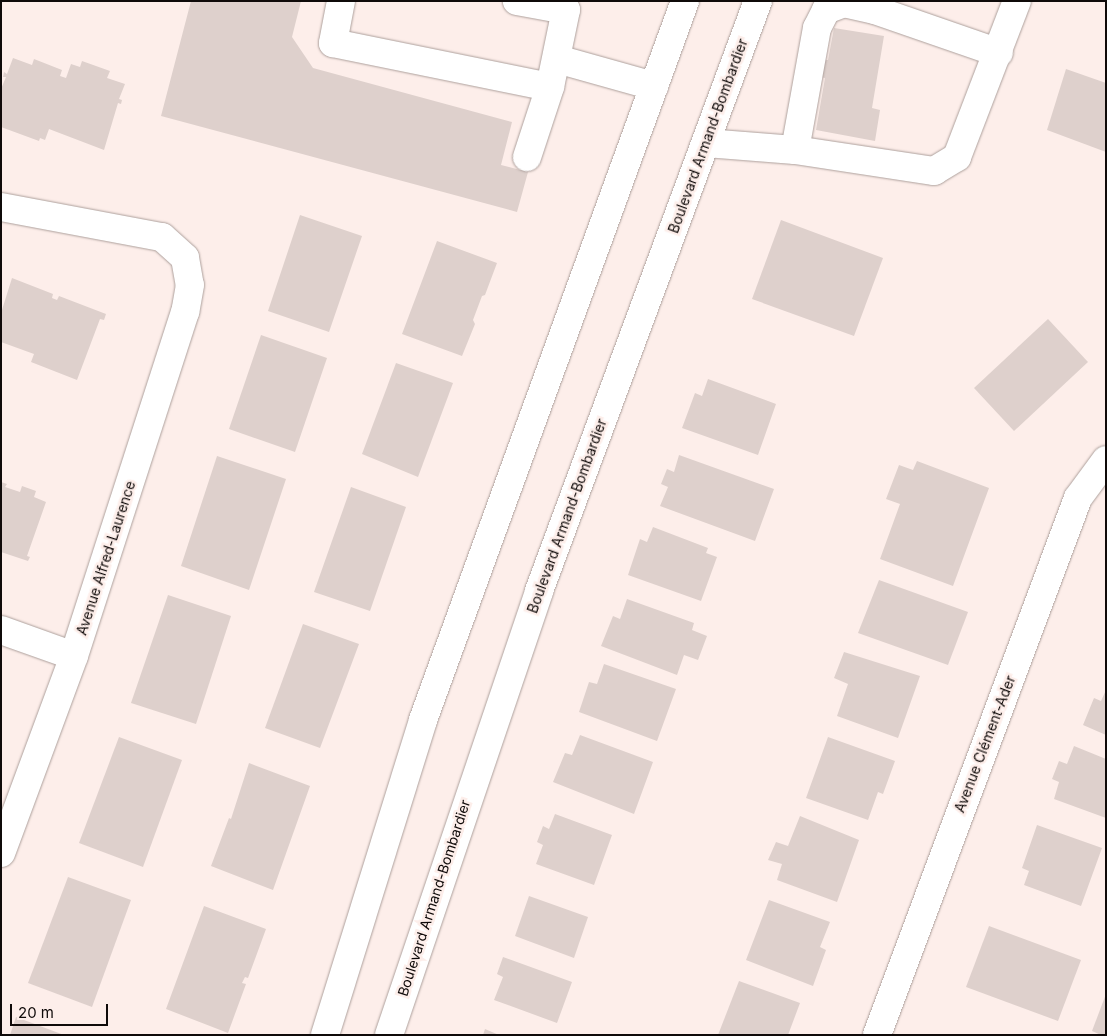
<!DOCTYPE html>
<html>
<head>
<meta charset="utf-8">
<style>
  body { margin:0 }
  #map { position:relative; width:1107px; height:1036px; overflow:hidden; background:#fdeeea; font-family:Inter,sans-serif }
  div>[style] { position:absolute }
  [style*='--x'] { left:calc(var(--x)*1px); top:calc(var(--y)*1px); width:calc(var(--w)*1px); rotate:calc(var(--a)*1deg) }
  .building>* { inset:0; background:#ded0cc }
  .roads { filter:drop-shadow(0 0 1px #ada09c) drop-shadow(0 0 1px #ada09c) }
  .minor>* { height:28px; margin:-14px; padding:0 14px; transform-origin:14px; border-radius:14px; background:#fff }
  span { translate:-50% -50%; white-space:nowrap; text-align:center; line-height:1.15; -webkit-text-stroke:5px #fdeeea; paint-order:stroke }
  .street-label { font-size:14px; color:#0f0a09 }
  .frame { position:absolute; inset:0; border:2px solid #0f0a09; pointer-events:none }
  .scale { position:absolute; left:10px; top:1004px; width:98px; height:22px; box-sizing:border-box; border:2px solid #0f0a09; border-top:0; padding-left:6px; font-size:15px; line-height:18px; white-space:nowrap; color:#0f0a09; -webkit-text-stroke:4px #fdeeea; paint-order:stroke }
</style>
</head>
<body>
<div id="map">
  <div class="building">
    <i style="clip-path:polygon(191px 1px,301px 1px,292px 37px,313px 68px,512px 122px,501px 165px,528px 172px,517px 212px,161px 116px)"></i>
    <i style="clip-path:polygon(834px 28px,884px 36px,872px 108px,880px 110px,875px 141px,816px 130px,825px 78px,819px 77px,822px 60px,828px 60px)"></i>
    <i style="clip-path:polygon(13px 58px,32px 65px,34px 59px,62px 70px,60px 76px,66px 78px,71px 64px,80px 67px,82px 61px,110px 71px,107px 78px,125px 84px,119px 99px,122px 100px,121px 104px,118px 103px,104px 150px,49px 129px,45px 140px,40px 138px,39px 141px,1px 127px,1px 89px,6px 77px,3px 77px,4px 72px,7px 74px)"></i>
    <i style="clip-path:polygon(1066px 69px,1106px 83px,1106px 152px,1047px 130px)"></i>
    <i style="clip-path:polygon(300px 215px,362px 236px,329px 332px,268px 311px)"></i>
    <i style="clip-path:polygon(781px 220px,883px 258px,854px 336px,752px 299px)"></i>
    <i style="clip-path:polygon(437px 241px,497px 263px,485px 295px,482px 296px,473px 320px,475px 324px,462px 356px,402px 334px)"></i>
    <i style="clip-path:polygon(12px 278px,53px 294px,52px 298px,57px 300px,59px 296px,106px 314px,104px 320px,100px 319px,77px 380px,31px 362px,34px 354px,1px 342px,1px 313px)"></i>
    <i style="clip-path:polygon(1048px 319px,1088px 362px,1014px 431px,974px 388px)"></i>
    <i style="clip-path:polygon(261px 335px,327px 358px,295px 452px,229px 429px)"></i>
    <i style="clip-path:polygon(396px 363px,453px 383px,418px 477px,362px 454px)"></i>
    <i style="clip-path:polygon(708px 379px,776px 404px,758px 455px,682px 428px,695px 393px,702px 396px)"></i>
    <i style="clip-path:polygon(679px 455px,774px 489px,755px 541px,660px 506px,668px 487px,661px 484px,667px 469px,674px 472px)"></i>
    <i style="clip-path:polygon(217px 456px,286px 479px,249px 590px,181px 566px)"></i>
    <i style="clip-path:polygon(917px 461px,989px 488px,953px 586px,880px 559px,900px 504px,886px 499px,899px 465px,913px 470px)"></i>
    <i style="clip-path:polygon(1px 482px,7px 484px,5px 487px,20px 492px,22px 486px,36px 491px,34px 497px,46px 502px,27px 556px,30px 557px,28px 561px,1px 552px)"></i>
    <i style="clip-path:polygon(351px 487px,406px 507px,370px 611px,314px 592px)"></i>
    <i style="clip-path:polygon(653px 527px,708px 548px,706px 553px,717px 557px,701px 601px,628px 575px,640px 539px,647px 542px)"></i>
    <i style="clip-path:polygon(879px 580px,968px 612px,948px 665px,858px 633px)"></i>
    <i style="clip-path:polygon(168px 595px,231px 616px,196px 724px,131px 703px)"></i>
    <i style="clip-path:polygon(627px 599px,694px 623px,692px 630px,707px 636px,698px 660px,684px 655px,677px 675px,601px 646px,613px 616px,620px 619px)"></i>
    <i style="clip-path:polygon(303px 624px,359px 644px,320px 748px,265px 728px)"></i>
    <i style="clip-path:polygon(844px 652px,920px 676px,898px 738px,837px 716px,848px 684px,834px 678px)"></i>
    <i style="clip-path:polygon(604px 664px,676px 689px,657px 741px,579px 712px,589px 682px,597px 684px)"></i>
    <i style="clip-path:polygon(1106px 690px,1106px 735px,1083px 725px,1094px 698px,1101px 701px)"></i>
    <i style="clip-path:polygon(580px 735px,653px 762px,634px 814px,553px 782px,565px 753px,572px 755px)"></i>
    <i style="clip-path:polygon(119px 737px,182px 760px,143px 867px,79px 843px)"></i>
    <i style="clip-path:polygon(828px 737px,895px 761px,883px 794px,878px 792px,868px 820px,806px 798px)"></i>
    <i style="clip-path:polygon(1074px 746px,1106px 759px,1106px 818px,1054px 799px,1059px 782px,1052px 779px,1059px 761px,1067px 764px)"></i>
    <i style="clip-path:polygon(249px 763px,310px 786px,273px 890px,211px 866px,229px 818px,231px 819px)"></i>
    <i style="clip-path:polygon(555px 814px,612px 835px,594px 885px,536px 864px,543px 845px,537px 842px,543px 826px,549px 829px)"></i>
    <i style="clip-path:polygon(800px 816px,859px 840px,837px 902px,777px 880px,782px 864px,768px 860px,776px 842px,788px 846px)"></i>
    <i style="clip-path:polygon(1037px 825px,1102px 848px,1081px 906px,1024px 885px,1029px 871px,1022px 868px)"></i>
    <i style="clip-path:polygon(68px 877px,131px 900px,92px 1007px,28px 983px)"></i>
    <i style="clip-path:polygon(529px 896px,588px 917px,574px 958px,515px 936px)"></i>
    <i style="clip-path:polygon(769px 900px,830px 922px,820px 947px,826px 950px,813px 986px,746px 960px)"></i>
    <i style="clip-path:polygon(204px 906px,266px 929px,248px 978px,245px 977px,242px 983px,246px 984px,228px 1033px,166px 1009px)"></i>
    <i style="clip-path:polygon(989px 926px,1081px 960px,1058px 1021px,966px 987px)"></i>
    <i style="clip-path:polygon(503px 957px,572px 982px,557px 1023px,494px 1000px,503px 977px,497px 974px)"></i>
    <i style="clip-path:polygon(739px 981px,800px 1003px,788px 1035px,718px 1035px)"></i>
    <i style="clip-path:polygon(1106px 994px,1106px 1035px,1101px 1035px,1092px 1031px)"></i>
    <i style="clip-path:polygon(16px 1017px,64px 1035px,10px 1035px)"></i>
    <i style="clip-path:polygon(485px 1029px,499px 1035px,483px 1035px)"></i>
  </div>
  <div class="roads">
    <div class="minor">
      <i style="--x:341;--y:1;--w:43;--a:100.8"></i>
      <i style="--x:333;--y:43;--w:221;--a:11.5"></i>
      <i style="--x:550;--y:87;--w:79;--a:-78.3"></i>
      <i style="--x:566;--y:10;--w:50;--a:-169.6"></i>
      <i style="--x:557;--y:59;--w:101;--a:15.6"></i>
      <i style="--x:706;--y:143;--w:89;--a:4.5"></i>
      <i style="--x:795;--y:150;--w:141;--a:8.6"></i>
      <i style="--x:934;--y:171;--w:27;--a:-31"></i>
      <i style="--x:957;--y:157;--w:167;--a:-69"></i>
      <i style="--x:795;--y:150;--w:124;--a:-79.8"></i>
      <i style="--x:817;--y:28;--w:20;--a:-63"></i>
      <i style="--x:826;--y:10;--w:19;--a:-21"></i>
      <i style="--x:844;--y:3;--w:32;--a:13"></i>
      <i style="--x:875;--y:10;--w:131;--a:19.1"></i>
      <i style="--x:527;--y:157;--w:74;--a:-71.8"></i>
      <i style="--x:1;--y:207;--w:164;--a:10.6"></i>
      <i style="--x:162;--y:237;--w:31;--a:42"></i>
      <i style="--x:185;--y:258;--w:27;--a:80"></i>
      <i style="--x:190;--y:285;--w:27;--a:100"></i>
      <i style="--x:185;--y:312;--w:361;--a:107.9"></i>
      <i style="--x:74;--y:656;--w:210;--a:110.3"></i>
      <i style="--x:1;--y:630;--w:77;--a:19.6"></i>
      <i style="--x:325;--y:1035;--w:330;--a:-72.7"></i>
      <i style="--x:423;--y:720;--w:765;--a:-69.98"></i>
      <i style="--x:389;--y:1035;--w:469;--a:-71.3"></i>
      <i style="--x:539;--y:591;--w:629;--a:-69.64"></i>
      <i style="--x:877;--y:1035;--w:573;--a:-69.48"></i>
      <i style="--x:1078;--y:498;--w:47;--a:-53.6"></i>
    </div>
  </div>
  <div class="street-label">
    <span style="left:708px;top:136px;rotate:-70deg">Boulevard Armand-Bombardier</span>
    <span style="left:567px;top:516px;rotate:-70deg">Boulevard Armand-Bombardier</span>
    <span style="left:106px;top:558px;rotate:-72deg">Avenue Alfred-Laurence</span>
    <span style="left:985px;top:744px;rotate:-69deg">Avenue Clément-Ader</span>
    <span style="left:434px;top:898px;rotate:-72deg">Boulevard Armand-Bombardier</span>
  </div>
  <div class="frame"></div>
  <div class="scale">20 m</div>
</div>
</body>
</html>
